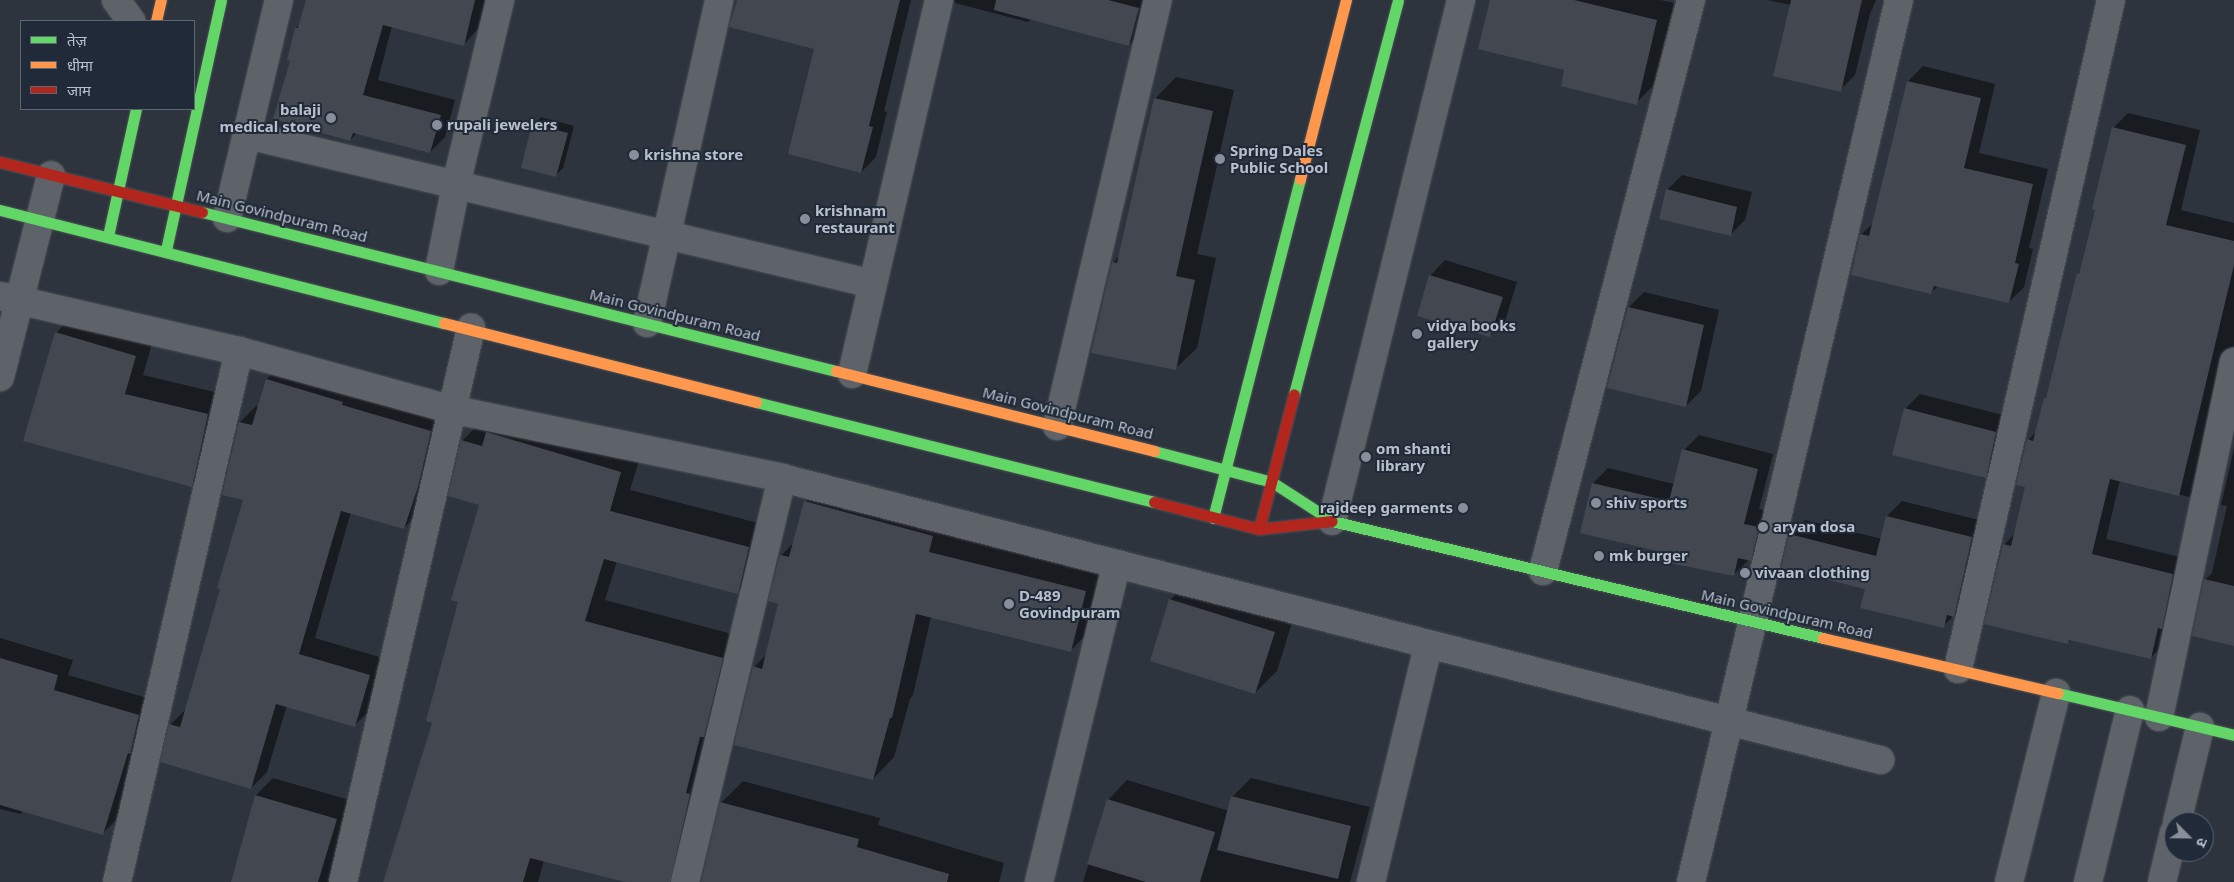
<!DOCTYPE html>
<html>
<head>
<meta charset="utf-8">
<style>
  body { margin:0 }
  #map { position:relative; width:2234px; height:882px; overflow:hidden; background:#2d343d; font-family:"Noto Sans","Noto Sans Devanagari",sans-serif }
  div>[style] { position:absolute }
  [style*='--x'] { left:calc(var(--x)*1px); top:calc(var(--y)*1px); width:calc(var(--w)*1px); rotate:calc(var(--a)*1deg) }
  .shadow>* { inset:0; background:#0007 }
  .building>* { inset:0; background:#434850 }
  .roads { filter:drop-shadow(0 0 1px #4c5057) drop-shadow(0 0 1px #4c5057) }
  .street>* { height:28px; margin:-14px; padding:0 14px; transform-origin:14px; border-radius:14px; background:#5e636a }
  .fast>* { height:11px; margin:-5.5px; padding:0 5.5px; transform-origin:5.5px; border-radius:5.5px; background:#63d668 }
  .slow>* { height:11px; margin:-5.5px; padding:0 5.5px; transform-origin:5.5px; border-radius:5.5px; background:#ff974d }
  .jam>* { height:11px; margin:-5.5px; padding:0 5.5px; transform-origin:5.5px; border-radius:5.5px; background:#b3261e }
  .dots>* { width:14px; height:14px; translate:-50% -50%; box-sizing:border-box; border:2px solid #202a38; border-radius:50% }
  span { translate:-50% -50%; white-space:nowrap; text-align:center; line-height:1.15; -webkit-text-stroke:4px #202a38; paint-order:stroke }
  .poi-label { font-size:15px; color:#b9c0cc; font-weight:700 }
  .right { translate:-100% -50%; text-align:right }
  .left { translate:0 -50%; text-align:left }
  .street-label { font-size:15px; color:#b9c0cc }
  .legend { position:absolute; left:20px; top:20px; width:175px; height:90px; box-sizing:border-box; background:#202a38; border:1px solid #5d6673; margin:0; padding:6px 9px; list-style:none; font-size:15px; color:#b9c0cc }
  .legend li { display:flex; align-items:center; gap:10px; height:25px }
  .legend b { width:25px; border:1px solid #5d6673 }
  .north { position:absolute; left:2164px; top:812px; width:50px; height:50px; box-sizing:border-box; background:#202a38; border:1px solid #5d6673; border-radius:50%; rotate:113deg; font-size:14px; font-weight:700; line-height:20px; text-align:center; color:#b9c0cc }
  .north::after { content:''; display:block; margin:auto; width:18px; height:22px; background:#888f9a; clip-path:polygon(50% 0,100% 100%,50% 72%,0 100%) }
</style>
</head>
<body>
<div id="map">
  <div class="shadow">
    <i style="clip-path:polygon(308px 0,486px 0,478px 29px,463px 45px,392px 26px,378px 80px,455px 100px,445px 137px,430px 152px,357px 133px,350px 140px,292px 60px,296px 28px,301px 24px)"></i>
    <i style="clip-path:polygon(738px 0,911px 0,884px 111px,887px 112px,876px 157px,861px 172px,816px 48px)"></i>
    <i style="clip-path:polygon(954px 0,1152px 0,1144px 30px,1129px 45px,1031px 19px,1028px 22px,955px 3px)"></i>
    <i style="clip-path:polygon(1492px 0,1660px 0,1674px 3px,1653px 86px,1636px 103px,1566px 69px)"></i>
    <i style="clip-path:polygon(1767px 0,1876px 0,1870px 14px,1855px 75px,1840px 90px,1791px 5px)"></i>
    <i style="clip-path:polygon(1923px 66px,1995px 84px,1979px 153px,2048px 169px,2029px 248px,2033px 249px,2024px 287px,2009px 302px,1939px 285px,1931px 293px,1861px 235px,1874px 222px,1908px 81px)"></i>
    <i style="clip-path:polygon(1176px 77px,1234px 90px,1197px 254px,1216px 258px,1197px 348px,1175px 369px,1113px 263px,1120px 255px,1155px 99px)"></i>
    <i style="clip-path:polygon(2128px 113px,2200px 130px,2181px 210px,2234px 223px,2234px 346px,2223px 358px,2204px 482px,2189px 497px,2120px 480px,2106px 539px,2188px 559px,2166px 643px,2150px 658px,2071px 639px,2068px 643px,2004px 545px,2015px 533px,2027px 486px,2028px 440px,2037px 431px,2045px 398px,2049px 394px,2078px 274px,2081px 270px,2097px 209px,2113px 128px)"></i>
    <i style="clip-path:polygon(541px 117px,574px 126px,563px 168px,556px 175px,534px 125px)"></i>
    <i style="clip-path:polygon(1682px 175px,1752px 192px,1745px 220px,1730px 235px,1667px 190px)"></i>
    <i style="clip-path:polygon(1445px 260px,1517px 282px,1505px 321px,1490px 336px,1430px 276px)"></i>
    <i style="clip-path:polygon(1644px 292px,1719px 310px,1701px 391px,1686px 406px,1629px 307px)"></i>
    <i style="clip-path:polygon(75px 313px,154px 337px,143px 375px,227px 395px,210px 466px,191px 486px,56px 333px)"></i>
    <i style="clip-path:polygon(283px 363px,447px 415px,420px 511px,404px 528px,351px 512px,315px 638px,386px 659px,371px 709px,355px 725px,287px 705px,267px 772px,251px 788px,162px 762px,171px 724px,186px 709px,222px 588px,245px 499px,240px 422px,256px 406px,259px 407px,267px 379px)"></i>
    <i style="clip-path:polygon(1920px 394px,2011px 417px,2000px 461px,1985px 476px,1905px 409px)"></i>
    <i style="clip-path:polygon(483px 420px,642px 451px,630px 490px,770px 526px,759px 571px,738px 592px,617px 561px,605px 600px,743px 637px,690px 882px,630px 882px,544px 860px,538px 882px,383px 882px,433px 722px,480px 504px,462px 441px)"></i>
    <i style="clip-path:polygon(1699px 435px,1773px 454px,1759px 509px,1773px 512px,1765px 544px,1733px 575px,1658px 550px,1593px 483px,1608px 468px,1674px 484px,1684px 450px)"></i>
    <i style="clip-path:polygon(2234px 449px,2234px 645px,2205px 580px,2212px 573px,2227px 506px,2221px 505px)"></i>
    <i style="clip-path:polygon(827px 480px,1107px 569px,1092px 629px,1071px 650px,931px 617px,913px 695px,910px 699px,894px 757px,873px 779px,754px 667px,766px 655px,779px 603px,781px 556px,794px 542px,805px 502px)"></i>
    <i style="clip-path:polygon(1902px 501px,1987px 522px,1969px 601px,1943px 626px,1866px 588px,1790px 535px,1805px 520px,1882px 539px,1887px 516px)"></i>
    <i style="clip-path:polygon(1192px 578px,1296px 610px,1277px 671px,1255px 693px,1152px 660px,1171px 599px)"></i>
    <i style="clip-path:polygon(0 638px,73px 660px,68px 675px,154px 700px,117px 819px,102px 834px,24px 811px,20px 814px,0 809px)"></i>
    <i style="clip-path:polygon(273px 778px,353px 801px,329px 882px,232px 882px,256px 795px)"></i>
    <i style="clip-path:polygon(1251px 778px,1370px 807px,1350px 882px,1083px 882px,1108px 800px,1127px 780px,1229px 811px,1232px 797px)"></i>
    <i style="clip-path:polygon(743px 781px,880px 818px,878px 825px,1004px 863px,999px 882px,701px 882px,721px 803px)"></i>
  </div>
  <div class="building">
    <i style="clip-path:polygon(306px 0,475px 0,464px 46px,383px 25px,363px 95px,441px 115px,430px 153px,353px 133px,350px 141px,273px 119px,290px 61px,287px 60px,295px 28px,298px 28px)"></i>
    <i style="clip-path:polygon(737px 0,900px 0,869px 126px,873px 127px,861px 173px,788px 154px,814px 49px,729px 27px)"></i>
    <i style="clip-path:polygon(996px 0,1108px 0,1139px 8px,1129px 46px,994px 10px)"></i>
    <i style="clip-path:polygon(1490px 0,1574px 0,1657px 20px,1637px 105px,1561px 86px,1564px 70px,1478px 49px)"></i>
    <i style="clip-path:polygon(1791px 0,1862px 0,1841px 92px,1773px 76px)"></i>
    <i style="clip-path:polygon(1907px 81px,1981px 98px,1964px 168px,2033px 184px,2015px 263px,2019px 264px,2009px 303px,1934px 286px,1931px 294px,1851px 275px,1860px 234px,1869px 236px)"></i>
    <i style="clip-path:polygon(1154px 98px,1213px 111px,1176px 276px,1195px 280px,1176px 370px,1091px 353px,1112px 262px,1117px 263px)"></i>
    <i style="clip-path:polygon(532px 124px,568px 133px,556px 177px,521px 168px)"></i>
    <i style="clip-path:polygon(2112px 127px,2186px 145px,2166px 225px,2234px 241px,2234px 265px,2179px 496px,2110px 479px,2092px 554px,2173px 574px,2162px 629px,2158px 628px,2151px 659px,2069px 640px,2068px 644px,1984px 624px,2003px 544px,2011px 546px,2025px 487px,2016px 485px,2027px 439px,2033px 441px,2044px 398px,2046px 398px,2077px 273px,2079px 274px,2095px 210px,2092px 209px)"></i>
    <i style="clip-path:polygon(1666px 189px,1737px 207px,1731px 236px,1659px 219px)"></i>
    <i style="clip-path:polygon(1429px 275px,1503px 297px,1490px 337px,1417px 316px)"></i>
    <i style="clip-path:polygon(1628px 307px,1704px 325px,1686px 407px,1607px 388px)"></i>
    <i style="clip-path:polygon(55px 332px,136px 356px,125px 394px,208px 414px,192px 487px,23px 441px)"></i>
    <i style="clip-path:polygon(266px 379px,343px 402px,342px 405px,431px 431px,418px 487px,404px 529px,341px 511px,299px 654px,370px 675px,355px 727px,276px 704px,251px 789px,160px 762px,169px 724px,180px 727px,220px 589px,217px 588px,243px 500px,222px 495px,239px 422px,252px 425px)"></i>
    <i style="clip-path:polygon(1904px 408px,1996px 432px,1986px 478px,1892px 455px)"></i>
    <i style="clip-path:polygon(486px 432px,621px 472px,610px 511px,749px 547px,738px 594px,604px 559px,585px 621px,723px 658px,704px 737px,700px 737px,686px 793px,690px 794px,670px 882px,625px 882px,530px 858px,523px 882px,383px 882px,432px 723px,426px 721px,458px 602px,451px 600px,479px 505px,448px 496px,461px 440px,482px 446px)"></i>
    <i style="clip-path:polygon(1682px 449px,1758px 469px,1744px 524px,1759px 527px,1751px 561px,1738px 558px,1734px 576px,1655px 560px,1657px 551px,1580px 533px,1592px 483px,1669px 501px)"></i>
    <i style="clip-path:polygon(804px 501px,933px 536px,929px 552px,1086px 591px,1071px 652px,916px 614px,892px 718px,890px 718px,873px 780px,734px 745px,753px 666px,762px 669px,778px 604px,768px 601px,780px 555px,789px 557px)"></i>
    <i style="clip-path:polygon(1886px 516px,1972px 537px,1954px 617px,1947px 615px,1944px 628px,1860px 608px,1865px 589px,1781px 568px,1789px 534px,1876px 556px)"></i>
    <i style="clip-path:polygon(2204px 579px,2234px 586px,2234px 646px,2192px 636px)"></i>
    <i style="clip-path:polygon(1169px 599px,1275px 632px,1255px 694px,1150px 661px)"></i>
    <i style="clip-path:polygon(0 658px,58px 675px,54px 690px,139px 715px,130px 754px,128px 753px,103px 835px,0 805px)"></i>
    <i style="clip-path:polygon(255px 795px,337px 819px,318px 882px,231px 882px)"></i>
    <i style="clip-path:polygon(1231px 796px,1351px 826px,1338px 879px,1217px 850px)"></i>
    <i style="clip-path:polygon(1107px 799px,1215px 832px,1200px 882px,1146px 882px,1087px 864px)"></i>
    <i style="clip-path:polygon(720px 802px,859px 839px,857px 847px,949px 874px,947px 882px,701px 882px)"></i>
  </div>
  <div class="roads">
    <div class="street">
      <i style="--x:116;--y:0;--w:26;--a:54"></i>
      <i style="--x:247;--y:135;--w:643;--a:13.39"></i>
      <i style="--x:227;--y:218;--w:224;--a:-76.6"></i>
      <i style="--x:439;--y:271;--w:88;--a:-78.8"></i>
      <i style="--x:456;--y:185;--w:190;--a:-76.6"></i>
      <i style="--x:0;--y:296;--w:245;--a:13"></i>
      <i style="--x:239;--y:351;--w:219;--a:15.4"></i>
      <i style="--x:450;--y:409;--w:339;--a:11.7"></i>
      <i style="--x:782;--y:478;--w:1134;--a:14.4"></i>
      <i style="--x:647;--y:323;--w:331;--a:-77.4"></i>
      <i style="--x:852;--y:374;--w:384;--a:-76.9"></i>
      <i style="--x:0;--y:377;--w:208;--a:-75.8"></i>
      <i style="--x:1057;--y:426;--w:438;--a:-76.7"></i>
      <i style="--x:1332;--y:521;--w:537;--a:-76.09"></i>
      <i style="--x:1543;--y:571;--w:590;--a:-75.47"></i>
      <i style="--x:1958;--y:669;--w:686;--a:-77.12"></i>
      <i style="--x:2159;--y:717;--w:363;--a:-78.1"></i>
      <i style="--x:2177;--y:822;--w:98;--a:-76.4"></i>
      <i style="--x:117;--y:882;--w:545;--a:-77.06"></i>
      <i style="--x:343;--y:882;--w:569;--a:-76.99"></i>
      <i style="--x:685;--y:882;--w:415;--a:-76.5"></i>
      <i style="--x:1039;--y:882;--w:325;--a:-76.3"></i>
      <i style="--x:1371;--y:882;--w:243;--a:-76.4"></i>
      <i style="--x:1691;--y:882;--w:906;--a:-76.73"></i>
      <i style="--x:2009;--y:882;--w:195;--a:-76"></i>
      <i style="--x:2088;--y:882;--w:177;--a:-76.3"></i>
      <i style="--x:2162;--y:882;--w:51;--a:-76.5"></i>
    </div>
    <div class="fast">
      <i style="--x:0;--y:210;--w:458;--a:14.3"></i>
      <i style="--x:202;--y:212;--w:654;--a:14.08"></i>
      <i style="--x:108;--y:236;--w:130;--a:-77.6"></i>
      <i style="--x:166;--y:250;--w:256;--a:-77.6"></i>
      <i style="--x:1294;--y:394;--w:407;--a:-75.2"></i>
      <i style="--x:756;--y:402;--w:410;--a:14.1"></i>
      <i style="--x:1154;--y:451;--w:122;--a:14.7"></i>
      <i style="--x:1272;--y:482;--w:72;--a:33"></i>
      <i style="--x:1332;--y:521;--w:505;--a:13.4"></i>
      <i style="--x:1213;--y:518;--w:350;--a:-75.6"></i>
      <i style="--x:2058;--y:693;--w:181;--a:13.4"></i>
    </div>
    <div class="slow">
      <i style="--x:156;--y:21;--w:22;--a:-77"></i>
      <i style="--x:1300;--y:179;--w:185;--a:-75.6"></i>
      <i style="--x:444;--y:323;--w:322;--a:14.2"></i>
      <i style="--x:836;--y:371;--w:328;--a:14.1"></i>
      <i style="--x:1823;--y:638;--w:241;--a:13.2"></i>
    </div>
    <div class="jam">
      <i style="--x:0;--y:162;--w:208;--a:13.9"></i>
      <i style="--x:1154;--y:502;--w:108;--a:14.4"></i>
      <i style="--x:1259;--y:529;--w:73;--a:-6.3"></i>
      <i style="--x:1259;--y:529;--w:139;--a:-75.5"></i>
    </div>
  </div>
  <div class="dots">
    <i style="left:331px;top:118px;background:#888f9a"></i>
    <i style="left:437px;top:125px;background:#888f9a"></i>
    <i style="left:634px;top:155px;background:#888f9a"></i>
    <i style="left:1220px;top:159px;background:#888f9a"></i>
    <i style="left:805px;top:219px;background:#888f9a"></i>
    <i style="left:1417px;top:334px;background:#888f9a"></i>
    <i style="left:1366px;top:457px;background:#888f9a"></i>
    <i style="left:1596px;top:503px;background:#888f9a"></i>
    <i style="left:1463px;top:508px;background:#888f9a"></i>
    <i style="left:1763px;top:527px;background:#888f9a"></i>
    <i style="left:1599px;top:556px;background:#888f9a"></i>
    <i style="left:1745px;top:573px;background:#888f9a"></i>
    <i style="left:1009px;top:604px;background:#888f9a"></i>
  </div>
  <div class="poi-label">
    <span class="right" style="left:321px;top:118px">balaji<br>medical store</span>
    <span class="left" style="left:447px;top:125px">rupali jewelers</span>
    <span class="left" style="left:1230px;top:159px">Spring Dales<br>Public School</span>
    <span class="left" style="left:644px;top:155px">krishna store</span>
    <span class="left" style="left:815px;top:219px">krishnam<br>restaurant</span>
    <span class="left" style="left:1427px;top:334px">vidya books<br>gallery</span>
    <span class="left" style="left:1376px;top:457px">om shanti<br>library</span>
    <span class="left" style="left:1606px;top:503px">shiv sports</span>
    <span class="right" style="left:1453px;top:508px">rajdeep garments</span>
    <span class="left" style="left:1773px;top:527px">aryan dosa</span>
    <span class="left" style="left:1609px;top:556px">mk burger</span>
    <span class="left" style="left:1755px;top:573px">vivaan clothing</span>
    <span class="left" style="left:1019px;top:604px">D-489<br>Govindpuram</span>
  </div>
  <div class="street-label">
    <span style="left:282px;top:216px;rotate:14deg">Main Govindpuram Road</span>
    <span style="left:675px;top:315px;rotate:14deg">Main Govindpuram Road</span>
    <span style="left:1068px;top:413px;rotate:14deg">Main Govindpuram Road</span>
    <span style="left:1787px;top:614px;rotate:13deg">Main Govindpuram Road</span>
  </div>
  <ul class="legend">
  <li><b style="height:6px;background:#63d668"></b>तेज़</li>
  <li><b style="height:6px;background:#ff974d"></b>धीमा</li>
  <li><b style="height:6px;background:#b3261e"></b>जाम</li>
  </ul>
  <div class="north">उ</div>
</div>
</body>
</html>
